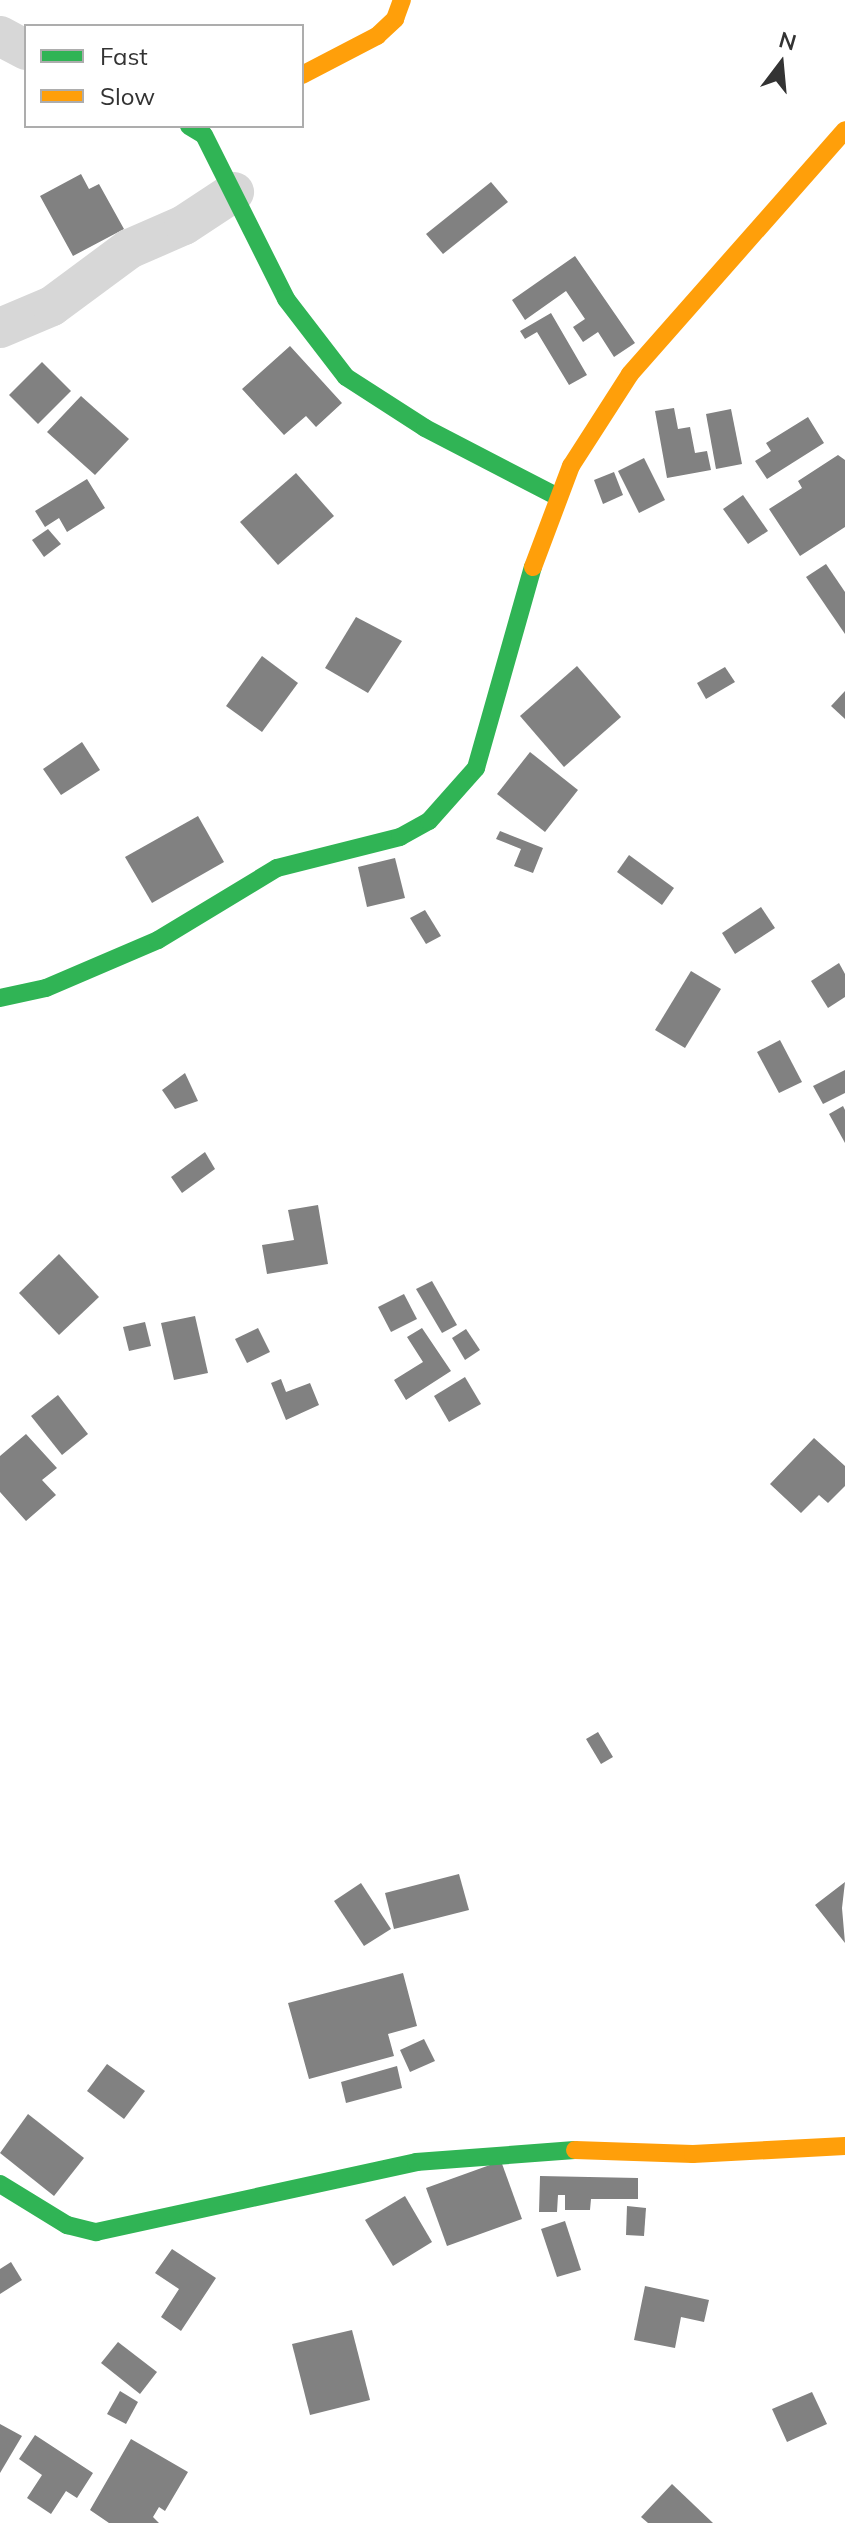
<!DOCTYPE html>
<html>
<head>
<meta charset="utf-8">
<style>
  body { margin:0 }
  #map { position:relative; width:845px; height:2523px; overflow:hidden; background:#fff; font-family:Mulish,sans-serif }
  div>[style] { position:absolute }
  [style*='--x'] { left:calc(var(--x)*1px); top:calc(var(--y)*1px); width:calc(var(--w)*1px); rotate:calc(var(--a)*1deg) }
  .building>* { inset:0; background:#818181 }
  .street>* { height:40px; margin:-20px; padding:0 20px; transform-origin:20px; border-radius:20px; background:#d7d7d7 }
  .fast>* { height:18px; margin:-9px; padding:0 9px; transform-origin:9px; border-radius:9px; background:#30b455 }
  .slow>* { height:18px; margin:-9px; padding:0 9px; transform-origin:9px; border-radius:9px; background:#ff9f0a }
  span { translate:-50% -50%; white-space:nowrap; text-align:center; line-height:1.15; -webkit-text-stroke:8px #fff; paint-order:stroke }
  .legend { position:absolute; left:24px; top:24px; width:280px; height:104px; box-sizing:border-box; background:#fff; border:2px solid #adadad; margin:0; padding:10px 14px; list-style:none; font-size:24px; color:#333 }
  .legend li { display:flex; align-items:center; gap:16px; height:40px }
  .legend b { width:40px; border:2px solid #adadad }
  .north { position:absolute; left:741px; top:24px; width:80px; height:80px; -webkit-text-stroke:6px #fff; paint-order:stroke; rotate:16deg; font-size:22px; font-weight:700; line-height:32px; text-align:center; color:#333 }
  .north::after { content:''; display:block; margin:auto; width:28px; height:36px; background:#333; clip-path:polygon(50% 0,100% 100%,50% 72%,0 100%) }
</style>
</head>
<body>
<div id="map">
  <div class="building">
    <i style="clip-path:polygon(81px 174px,89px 189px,99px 184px,124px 229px,73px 256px,40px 196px)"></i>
    <i style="clip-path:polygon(491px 182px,508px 202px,443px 254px,426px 234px)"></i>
    <i style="clip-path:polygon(575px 256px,635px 343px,614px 357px,598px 332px,583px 342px,573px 327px,585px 319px,566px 291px,525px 320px,512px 300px)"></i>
    <i style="clip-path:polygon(551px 313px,587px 375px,569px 385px,537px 332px,525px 339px,520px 331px)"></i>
    <i style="clip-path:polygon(290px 346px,342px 403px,316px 427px,306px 416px,284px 435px,242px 389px)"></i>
    <i style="clip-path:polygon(42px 362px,71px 391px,38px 424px,9px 395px)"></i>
    <i style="clip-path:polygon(81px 396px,129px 439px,95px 475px,47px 432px)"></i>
    <i style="clip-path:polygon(674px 408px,678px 429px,690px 427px,695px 453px,707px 451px,711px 470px,667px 478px,655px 411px)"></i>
    <i style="clip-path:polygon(731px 409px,742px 464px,716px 469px,706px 414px)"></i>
    <i style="clip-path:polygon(808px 417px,824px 443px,767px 479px,755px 461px,771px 451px,766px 443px)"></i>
    <i style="clip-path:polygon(838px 455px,845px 460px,845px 527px,800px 556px,769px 509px,802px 488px,798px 481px)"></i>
    <i style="clip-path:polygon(644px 458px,665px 500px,639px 513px,618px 471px)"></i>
    <i style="clip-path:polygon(614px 472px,623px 495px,603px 504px,594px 480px)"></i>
    <i style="clip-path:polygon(296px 473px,334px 516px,278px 565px,240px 522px)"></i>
    <i style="clip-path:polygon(87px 479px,105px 508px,67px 532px,59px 518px,45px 527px,35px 511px)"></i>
    <i style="clip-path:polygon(743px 495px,768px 531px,748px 544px,723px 509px)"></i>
    <i style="clip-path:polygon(48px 529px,61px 544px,44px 557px,32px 540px)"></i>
    <i style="clip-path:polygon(826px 564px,845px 592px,845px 634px,806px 577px)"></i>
    <i style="clip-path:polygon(356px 617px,402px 641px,368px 693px,325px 668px)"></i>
    <i style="clip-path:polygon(262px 656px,298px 683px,262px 732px,226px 706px)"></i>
    <i style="clip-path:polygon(577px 666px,621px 717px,564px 767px,520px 716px)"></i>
    <i style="clip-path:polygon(725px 667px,735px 682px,706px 699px,697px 683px)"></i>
    <i style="clip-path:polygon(845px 691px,845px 719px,831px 706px)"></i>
    <i style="clip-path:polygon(82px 742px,100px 770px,61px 795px,43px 769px)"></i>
    <i style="clip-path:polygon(530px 752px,578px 790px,545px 832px,497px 794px)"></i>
    <i style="clip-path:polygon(198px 816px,224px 862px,152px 903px,125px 857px)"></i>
    <i style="clip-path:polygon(500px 831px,543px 848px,533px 873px,514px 866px,521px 849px,496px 839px)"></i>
    <i style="clip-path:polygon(629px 855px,674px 888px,662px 905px,617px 872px)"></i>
    <i style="clip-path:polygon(395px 858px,405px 898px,367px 907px,358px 867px)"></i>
    <i style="clip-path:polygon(761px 907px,775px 928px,735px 954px,722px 933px)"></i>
    <i style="clip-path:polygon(425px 910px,441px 936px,426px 944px,410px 918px)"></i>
    <i style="clip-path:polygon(839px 963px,845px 974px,845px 997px,828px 1008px,811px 981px)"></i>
    <i style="clip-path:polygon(691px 971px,721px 989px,685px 1048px,655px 1030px)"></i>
    <i style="clip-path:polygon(780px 1040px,802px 1082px,779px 1093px,757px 1052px)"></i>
    <i style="clip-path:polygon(845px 1070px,845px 1093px,823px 1104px,813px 1086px)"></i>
    <i style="clip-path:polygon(185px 1073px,198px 1101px,175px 1109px,162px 1090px)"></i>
    <i style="clip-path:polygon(843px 1106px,845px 1110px,845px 1143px,829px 1114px)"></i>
    <i style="clip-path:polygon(205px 1152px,215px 1169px,182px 1193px,171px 1177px)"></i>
    <i style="clip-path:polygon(318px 1205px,328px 1264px,267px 1274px,262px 1245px,294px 1240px,288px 1210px)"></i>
    <i style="clip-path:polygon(59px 1254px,99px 1297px,59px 1335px,19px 1293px)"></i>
    <i style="clip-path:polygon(432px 1281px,457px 1325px,442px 1333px,416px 1289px)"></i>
    <i style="clip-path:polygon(404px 1294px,417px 1319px,391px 1332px,378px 1307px)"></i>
    <i style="clip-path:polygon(195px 1316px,208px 1373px,174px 1380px,161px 1323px)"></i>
    <i style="clip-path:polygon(145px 1322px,151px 1346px,129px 1351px,123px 1327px)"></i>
    <i style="clip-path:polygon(258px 1328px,270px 1352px,247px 1363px,235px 1339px)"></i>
    <i style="clip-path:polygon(422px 1328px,451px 1371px,406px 1400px,394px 1380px,423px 1362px,407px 1337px)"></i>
    <i style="clip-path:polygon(466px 1329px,480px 1350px,465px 1360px,452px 1338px)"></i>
    <i style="clip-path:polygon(465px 1377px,481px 1404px,449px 1422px,434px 1396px)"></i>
    <i style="clip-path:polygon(281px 1379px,286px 1392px,310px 1383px,319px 1405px,286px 1420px,271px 1383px)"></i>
    <i style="clip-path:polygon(58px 1395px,88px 1434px,62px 1455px,31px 1416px)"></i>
    <i style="clip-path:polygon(26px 1434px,57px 1468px,42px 1480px,56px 1495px,26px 1521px,0 1492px,0 1456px)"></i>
    <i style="clip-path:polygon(814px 1438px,845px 1466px,845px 1486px,828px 1503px,819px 1495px,801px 1513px,770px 1484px)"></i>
    <i style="clip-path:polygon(598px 1732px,613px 1757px,601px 1764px,586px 1739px)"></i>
    <i style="clip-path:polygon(459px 1874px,469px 1910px,394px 1929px,385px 1893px)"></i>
    <i style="clip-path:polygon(845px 1882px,842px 1908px,845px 1943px,815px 1905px)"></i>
    <i style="clip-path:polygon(361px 1883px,391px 1929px,364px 1946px,334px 1901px)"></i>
    <i style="clip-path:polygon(403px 1973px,417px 2026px,388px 2034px,394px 2056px,309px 2079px,288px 2003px)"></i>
    <i style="clip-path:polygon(424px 2039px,435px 2061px,410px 2072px,400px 2050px)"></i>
    <i style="clip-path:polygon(107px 2064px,145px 2091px,124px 2119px,87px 2091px)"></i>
    <i style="clip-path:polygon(397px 2066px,402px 2088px,346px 2103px,341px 2082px)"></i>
    <i style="clip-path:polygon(28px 2114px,84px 2158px,54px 2196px,0 2153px)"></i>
    <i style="clip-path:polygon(501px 2161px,522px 2219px,447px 2246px,426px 2188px)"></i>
    <i style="clip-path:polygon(540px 2176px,638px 2178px,638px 2199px,591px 2199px,590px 2210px,565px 2210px,565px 2195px,558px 2195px,557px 2212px,539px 2212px)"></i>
    <i style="clip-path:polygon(405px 2196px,432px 2242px,393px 2266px,365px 2220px)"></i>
    <i style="clip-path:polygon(627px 2206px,646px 2208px,644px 2236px,626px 2235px)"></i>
    <i style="clip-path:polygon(565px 2221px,581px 2270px,557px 2277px,541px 2229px)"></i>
    <i style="clip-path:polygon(172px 2249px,216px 2278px,181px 2331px,161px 2317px,179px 2289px,155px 2273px)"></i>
    <i style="clip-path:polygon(11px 2262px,22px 2280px,0 2294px,0 2269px)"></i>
    <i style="clip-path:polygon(645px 2286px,709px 2300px,704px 2322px,681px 2317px,675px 2348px,634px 2340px)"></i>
    <i style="clip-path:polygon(352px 2330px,370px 2400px,310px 2415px,292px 2344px)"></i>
    <i style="clip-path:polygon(118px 2342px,157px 2372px,140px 2394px,101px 2363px)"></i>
    <i style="clip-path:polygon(120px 2391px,138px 2402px,126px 2424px,107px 2414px)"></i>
    <i style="clip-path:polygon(812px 2392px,827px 2424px,787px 2442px,772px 2409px)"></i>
    <i style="clip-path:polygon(0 2424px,22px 2436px,0 2473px)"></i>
    <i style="clip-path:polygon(35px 2435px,93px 2473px,77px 2498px,66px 2491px,51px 2514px,27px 2498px,42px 2475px,19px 2459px)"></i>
    <i style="clip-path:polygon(131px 2439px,188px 2472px,165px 2511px,159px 2507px,153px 2517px,159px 2523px,109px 2523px,90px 2510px)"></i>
    <i style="clip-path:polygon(672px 2484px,713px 2523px,648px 2523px,641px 2517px)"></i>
  </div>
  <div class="street">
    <i style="--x:0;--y:36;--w:30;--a:28"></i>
    <i style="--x:0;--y:328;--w:56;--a:-22.9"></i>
    <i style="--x:52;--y:306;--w:96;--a:-36.5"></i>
    <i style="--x:129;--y:249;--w:60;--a:-23.6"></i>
    <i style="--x:184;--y:225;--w:60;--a:-33.4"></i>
  </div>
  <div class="fast">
    <i style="--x:189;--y:126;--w:17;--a:31"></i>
    <i style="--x:204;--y:135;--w:183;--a:63.4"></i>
    <i style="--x:286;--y:299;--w:98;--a:52.4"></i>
    <i style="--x:346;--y:377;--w:94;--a:32.8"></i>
    <i style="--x:425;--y:428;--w:150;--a:27.4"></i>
    <i style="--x:0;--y:998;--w:47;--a:-12.3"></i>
    <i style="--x:46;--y:988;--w:122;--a:-23.2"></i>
    <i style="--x:158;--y:940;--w:139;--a:-31.2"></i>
    <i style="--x:277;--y:868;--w:127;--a:-14.1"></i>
    <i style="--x:400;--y:837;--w:33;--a:-29"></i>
    <i style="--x:429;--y:821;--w:71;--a:-48.4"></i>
    <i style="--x:476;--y:768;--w:209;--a:-74.2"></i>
    <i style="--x:0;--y:2184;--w:79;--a:31.5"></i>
    <i style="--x:67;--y:2225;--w:30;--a:14"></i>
    <i style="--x:96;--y:2232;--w:328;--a:-12.3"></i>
    <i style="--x:416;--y:2162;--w:159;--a:-4.3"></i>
  </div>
  <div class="slow">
    <i style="--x:302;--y:75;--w:85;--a:-27.5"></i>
    <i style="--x:377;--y:36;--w:25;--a:-43"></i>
    <i style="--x:395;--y:19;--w:20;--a:-70"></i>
    <i style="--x:533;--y:567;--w:108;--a:-69.4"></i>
    <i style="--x:571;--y:466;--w:109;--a:-57.3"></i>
    <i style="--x:630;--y:374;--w:325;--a:-48.6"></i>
    <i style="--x:575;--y:2150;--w:118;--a:1.9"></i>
    <i style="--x:693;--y:2154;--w:152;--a:-3"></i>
  </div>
  <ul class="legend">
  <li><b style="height:10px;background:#30b455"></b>Fast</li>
  <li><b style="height:10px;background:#ff9f0a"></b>Slow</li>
  </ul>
  <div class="north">N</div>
</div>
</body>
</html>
